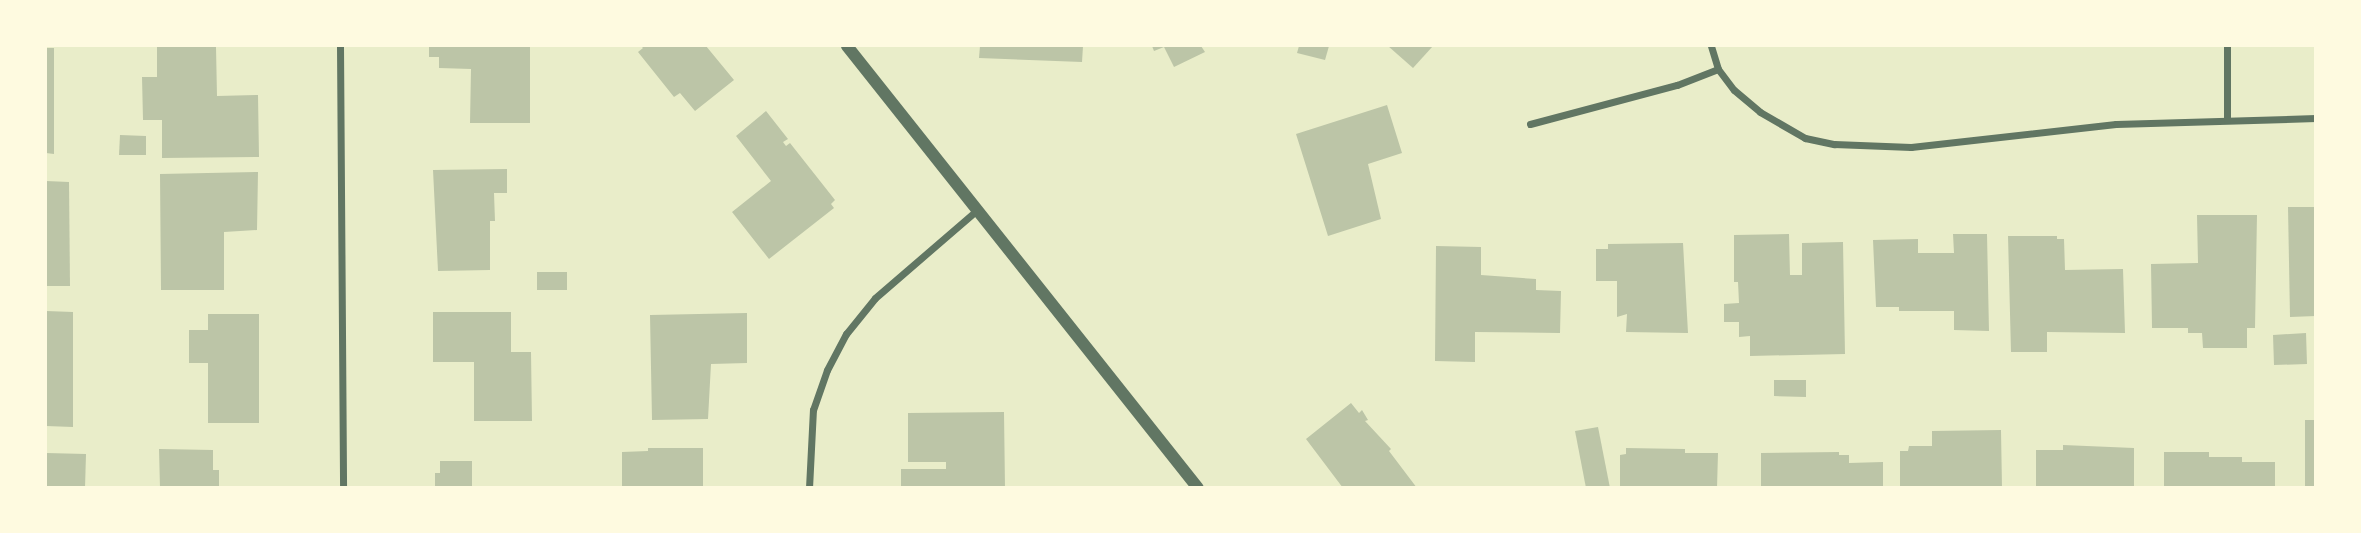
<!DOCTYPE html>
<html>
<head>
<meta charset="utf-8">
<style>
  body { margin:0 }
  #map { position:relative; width:2361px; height:533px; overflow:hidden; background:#e9edc9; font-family:"Work Sans",sans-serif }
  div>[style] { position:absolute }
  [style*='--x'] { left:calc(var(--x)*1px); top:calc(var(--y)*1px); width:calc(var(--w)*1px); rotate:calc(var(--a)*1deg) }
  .building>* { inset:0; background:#bcc5a7 }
  .minor>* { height:7px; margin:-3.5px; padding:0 3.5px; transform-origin:3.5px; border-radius:3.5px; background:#617663 }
  .tertiary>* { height:12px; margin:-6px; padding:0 6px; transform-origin:6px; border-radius:6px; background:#617663 }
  span { translate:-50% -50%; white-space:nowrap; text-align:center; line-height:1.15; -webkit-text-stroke:5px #fefae0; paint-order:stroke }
  .frame { position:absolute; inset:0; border:47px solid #fefae0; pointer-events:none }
</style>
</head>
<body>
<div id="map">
  <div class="building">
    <i style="clip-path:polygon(429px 46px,530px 46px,530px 123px,470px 123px,471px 69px,439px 68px,439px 57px,429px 57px)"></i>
    <i style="clip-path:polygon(641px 46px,706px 46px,734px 80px,695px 111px,680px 93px,674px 97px,638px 52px,643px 48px)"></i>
    <i style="clip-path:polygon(980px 46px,1083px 46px,1082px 62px,979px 58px)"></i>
    <i style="clip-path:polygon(1152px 46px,1201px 46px,1205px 52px,1174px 67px,1164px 47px,1154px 51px)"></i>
    <i style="clip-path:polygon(1299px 46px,1329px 46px,1325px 60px,1297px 53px)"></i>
    <i style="clip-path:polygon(1388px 46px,1433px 46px,1413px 68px)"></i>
    <i style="clip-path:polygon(157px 47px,216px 47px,217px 96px,258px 95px,259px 157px,162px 158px,162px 120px,143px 120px,142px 77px,157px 77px)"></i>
    <i style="clip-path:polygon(46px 48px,54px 48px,54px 154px,46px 153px)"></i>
    <i style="clip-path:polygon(1387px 105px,1402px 153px,1368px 164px,1381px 219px,1328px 236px,1296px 134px)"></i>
    <i style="clip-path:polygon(766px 111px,788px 139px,783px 142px,786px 146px,790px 143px,835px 200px,831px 204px,834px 208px,769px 259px,732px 212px,771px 181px,736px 136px)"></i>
    <i style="clip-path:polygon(120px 135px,146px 136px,146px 155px,119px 155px)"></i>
    <i style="clip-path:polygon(507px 169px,507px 193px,494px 193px,495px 221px,490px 221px,490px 270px,438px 271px,433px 170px)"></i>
    <i style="clip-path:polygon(258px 172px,257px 230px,224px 232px,224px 290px,161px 290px,160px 174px)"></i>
    <i style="clip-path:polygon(46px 181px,69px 182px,70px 286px,46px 286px)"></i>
    <i style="clip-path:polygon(2288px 207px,2316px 207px,2316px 316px,2290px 317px)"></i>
    <i style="clip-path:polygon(2197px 215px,2257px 215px,2255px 328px,2247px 328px,2247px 348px,2203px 348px,2202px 333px,2188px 333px,2188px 328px,2152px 328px,2151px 264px,2198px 263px)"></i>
    <i style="clip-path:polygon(1789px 234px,1790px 275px,1802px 275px,1802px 243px,1843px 242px,1845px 354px,1750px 356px,1750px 336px,1739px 337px,1739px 322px,1724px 322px,1724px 304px,1739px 303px,1738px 282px,1734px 282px,1734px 235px)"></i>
    <i style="clip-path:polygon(1953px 234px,1987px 234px,1989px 331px,1954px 330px,1954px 311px,1899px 311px,1899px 307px,1876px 307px,1873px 240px,1918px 239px,1918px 253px,1954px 253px)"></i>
    <i style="clip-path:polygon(2008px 236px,2057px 236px,2057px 239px,2064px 239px,2065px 270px,2123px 269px,2125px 333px,2047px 332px,2047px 352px,2011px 352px)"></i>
    <i style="clip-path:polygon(1683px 243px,1688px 333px,1626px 332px,1627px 314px,1617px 317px,1617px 281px,1596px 281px,1596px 249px,1608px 249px,1608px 244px)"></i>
    <i style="clip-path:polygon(1436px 246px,1481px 247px,1481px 275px,1536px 279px,1536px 290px,1561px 291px,1560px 333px,1475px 332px,1475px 362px,1435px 361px)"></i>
    <i style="clip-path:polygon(537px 272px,567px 272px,567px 290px,537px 290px)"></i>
    <i style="clip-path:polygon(46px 311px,73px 312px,73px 427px,46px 426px)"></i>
    <i style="clip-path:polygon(433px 312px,511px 312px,511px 352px,531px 352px,532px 421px,474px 421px,474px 362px,433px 362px)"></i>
    <i style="clip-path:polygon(747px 313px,747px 363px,711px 364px,708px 419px,652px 420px,650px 315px)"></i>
    <i style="clip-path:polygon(208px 314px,259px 314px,259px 423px,208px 423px,208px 363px,189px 363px,189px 330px,208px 330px)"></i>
    <i style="clip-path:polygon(2306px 333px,2307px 364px,2274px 365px,2273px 335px)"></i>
    <i style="clip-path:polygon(1774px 380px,1806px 380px,1806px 397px,1774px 396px)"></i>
    <i style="clip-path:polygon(1351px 403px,1359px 413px,1362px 410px,1368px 420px,1365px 421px,1391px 449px,1389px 451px,1417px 488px,1343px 488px,1306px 439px)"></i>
    <i style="clip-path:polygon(1004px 412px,1005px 488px,901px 488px,901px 469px,946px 469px,946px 462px,908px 462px,908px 413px)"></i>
    <i style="clip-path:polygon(2305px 420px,2316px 420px,2316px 488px,2305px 488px)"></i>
    <i style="clip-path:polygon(1598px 427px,1610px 488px,1586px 488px,1575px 431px)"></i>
    <i style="clip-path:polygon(2001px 430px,2002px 488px,1900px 488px,1900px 451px,1908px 451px,1909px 446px,1932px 446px,1932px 431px)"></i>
    <i style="clip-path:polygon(2063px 445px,2134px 448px,2134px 488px,2036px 488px,2036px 450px,2063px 450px)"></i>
    <i style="clip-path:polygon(648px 448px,703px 448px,703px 488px,622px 488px,622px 452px,648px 451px)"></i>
    <i style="clip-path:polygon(1626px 448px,1685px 449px,1685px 453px,1718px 453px,1717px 488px,1620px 488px,1620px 455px,1626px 454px)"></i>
    <i style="clip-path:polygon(159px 449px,213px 450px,213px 470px,219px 470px,219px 488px,160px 488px)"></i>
    <i style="clip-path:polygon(1839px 452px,1839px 455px,1849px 455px,1849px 463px,1883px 462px,1883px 488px,1761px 488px,1761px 453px)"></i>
    <i style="clip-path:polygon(2164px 452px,2209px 452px,2209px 457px,2242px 457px,2242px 462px,2275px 462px,2275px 488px,2164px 488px)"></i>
    <i style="clip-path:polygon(46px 453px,86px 454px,85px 488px,46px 488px)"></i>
    <i style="clip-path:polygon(440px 461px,472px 461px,472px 488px,435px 488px,435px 473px,440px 473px)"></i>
  </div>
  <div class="minor">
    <i style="--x:340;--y:46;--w:442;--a:89.6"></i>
    <i style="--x:1711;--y:46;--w:24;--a:73"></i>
    <i style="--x:1718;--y:69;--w:26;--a:53"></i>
    <i style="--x:1734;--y:90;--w:34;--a:40"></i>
    <i style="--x:1760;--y:112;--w:52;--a:30"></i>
    <i style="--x:1805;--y:138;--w:30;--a:12"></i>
    <i style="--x:1834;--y:144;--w:77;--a:2.2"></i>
    <i style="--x:1911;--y:147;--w:206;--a:-6.4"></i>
    <i style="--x:2116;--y:124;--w:200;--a:-1.7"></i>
    <i style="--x:2227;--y:46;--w:74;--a:90"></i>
    <i style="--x:1530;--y:124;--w:152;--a:-14.9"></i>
    <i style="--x:1677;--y:85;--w:44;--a:-21.3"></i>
    <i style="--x:809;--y:488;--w:78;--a:-87.1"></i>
    <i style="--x:813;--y:410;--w:42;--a:-70.7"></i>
    <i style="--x:827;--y:370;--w:41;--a:-62.2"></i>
    <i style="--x:846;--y:334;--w:46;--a:-51.1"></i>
    <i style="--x:875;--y:298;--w:135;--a:-40.8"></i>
  </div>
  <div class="tertiary">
    <i style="--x:847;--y:46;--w:564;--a:51.55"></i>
  </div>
  <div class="frame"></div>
</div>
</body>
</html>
